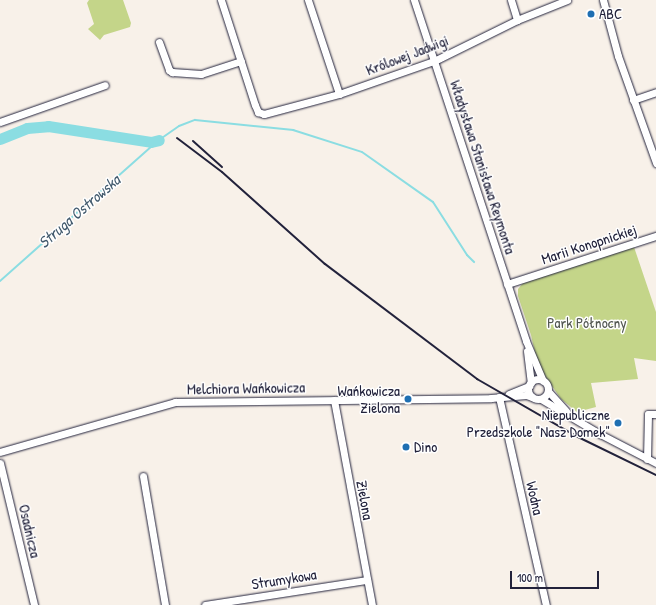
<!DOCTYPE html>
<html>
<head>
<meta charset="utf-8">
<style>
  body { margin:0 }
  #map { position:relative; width:656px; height:605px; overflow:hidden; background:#f8f1e9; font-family:"Patrick Hand",sans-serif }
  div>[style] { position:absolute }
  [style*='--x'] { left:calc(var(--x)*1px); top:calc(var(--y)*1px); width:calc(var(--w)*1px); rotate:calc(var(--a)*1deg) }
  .green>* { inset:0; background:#c4d589 }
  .stream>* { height:2px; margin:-1px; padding:0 1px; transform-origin:1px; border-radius:1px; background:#8bdde2 }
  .river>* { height:11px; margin:-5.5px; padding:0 5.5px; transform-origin:5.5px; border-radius:5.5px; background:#8bdde2 }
  .roads { filter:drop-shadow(0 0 1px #22223b) drop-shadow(0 0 1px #22223b) }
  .street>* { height:7px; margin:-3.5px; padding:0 3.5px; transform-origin:3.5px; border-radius:3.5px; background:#fff }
  .street>.ring { margin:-3.5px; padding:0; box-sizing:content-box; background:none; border:7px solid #fff; border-radius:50% }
  .rail>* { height:2px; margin:-1px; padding:0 1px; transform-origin:1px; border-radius:1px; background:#22223b }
  .dots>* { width:11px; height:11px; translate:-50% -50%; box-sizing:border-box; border:2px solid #fff; border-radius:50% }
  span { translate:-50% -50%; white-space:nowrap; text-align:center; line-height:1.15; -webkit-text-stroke:3px #fff; paint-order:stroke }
  .poi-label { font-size:15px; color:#22223b }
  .left { translate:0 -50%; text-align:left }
  .right { translate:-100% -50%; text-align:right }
  .street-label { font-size:15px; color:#22223b }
  .park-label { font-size:15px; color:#535852 }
  .water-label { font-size:16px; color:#425a6d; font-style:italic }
  .scale { position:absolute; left:510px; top:571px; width:89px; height:18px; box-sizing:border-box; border:2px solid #22223b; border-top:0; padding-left:5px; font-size:12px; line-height:14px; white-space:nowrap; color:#22223b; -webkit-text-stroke:3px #fff; paint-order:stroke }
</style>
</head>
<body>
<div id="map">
  <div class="green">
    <i style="clip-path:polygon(89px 0,123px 0,131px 23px,130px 27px,104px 35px,100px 40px,88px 29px,94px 24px,87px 3px)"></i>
    <i style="clip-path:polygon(634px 247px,656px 312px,656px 361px,634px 358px,638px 379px,591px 383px,596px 407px,577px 412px,561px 399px,538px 366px,531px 335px,518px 296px,518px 289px,523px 283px)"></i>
  </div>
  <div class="stream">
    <i style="--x:0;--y:281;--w:213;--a:-41.6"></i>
    <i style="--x:159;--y:140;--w:24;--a:-35"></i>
    <i style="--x:179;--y:126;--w:17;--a:-21"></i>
    <i style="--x:195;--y:120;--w:99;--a:5.8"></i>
    <i style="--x:293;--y:130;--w:72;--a:17.7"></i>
    <i style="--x:362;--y:152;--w:87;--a:35.2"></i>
    <i style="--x:433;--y:202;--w:63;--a:57.3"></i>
    <i style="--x:467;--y:255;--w:10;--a:45"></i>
  </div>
  <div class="river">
    <i style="--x:0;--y:139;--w:29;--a:-22"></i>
    <i style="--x:27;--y:128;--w:21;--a:-5"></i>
    <i style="--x:48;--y:126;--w:104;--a:8.8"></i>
    <i style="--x:151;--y:142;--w:8;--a:-14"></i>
  </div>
  <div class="roads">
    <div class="street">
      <i style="--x:221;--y:0;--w:110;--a:72.1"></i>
      <i style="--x:255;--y:105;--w:8;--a:67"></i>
      <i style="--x:258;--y:112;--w:6;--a:18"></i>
      <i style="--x:264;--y:114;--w:78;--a:-14.9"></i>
      <i style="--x:339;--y:94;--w:101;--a:-19.2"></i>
      <i style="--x:434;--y:61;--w:93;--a:-26.3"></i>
      <i style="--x:517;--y:20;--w:54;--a:-21.8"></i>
      <i style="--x:308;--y:0;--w:99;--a:71.7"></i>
      <i style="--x:414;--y:0;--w:359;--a:71.8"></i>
      <i style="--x:526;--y:341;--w:43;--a:67"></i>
      <i style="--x:511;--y:0;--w:21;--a:73"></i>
      <i style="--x:603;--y:0;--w:58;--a:75"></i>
      <i style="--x:618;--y:56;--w:114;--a:70.4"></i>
      <i style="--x:159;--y:42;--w:30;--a:70"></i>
      <i style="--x:169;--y:70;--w:4;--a:34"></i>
      <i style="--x:172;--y:72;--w:29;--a:4"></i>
      <i style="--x:201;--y:74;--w:42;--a:-18"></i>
      <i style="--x:633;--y:100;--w:24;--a:-19"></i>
      <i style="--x:0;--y:122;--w:111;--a:-19.4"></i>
      <i style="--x:507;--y:284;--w:157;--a:-17.9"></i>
      <i style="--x:527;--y:351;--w:32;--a:83"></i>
      <i class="ring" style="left:528px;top:379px;width:13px;height:13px"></i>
      <i style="--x:548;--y:391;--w:27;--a:48"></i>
      <i style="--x:509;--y:394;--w:22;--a:-22"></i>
      <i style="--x:499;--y:397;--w:213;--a:77.3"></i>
      <i style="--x:541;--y:399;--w:69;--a:30.7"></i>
      <i style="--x:600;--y:434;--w:63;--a:27.4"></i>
      <i style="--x:334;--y:400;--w:208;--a:79.5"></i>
      <i style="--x:0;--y:452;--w:182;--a:-15.9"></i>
      <i style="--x:175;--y:402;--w:316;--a:-0.7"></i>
      <i style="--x:491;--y:398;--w:35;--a:-5"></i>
      <i style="--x:526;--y:395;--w:6;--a:18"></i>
      <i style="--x:647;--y:459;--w:45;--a:-88.7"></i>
      <i style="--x:648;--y:414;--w:8;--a:0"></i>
      <i style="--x:0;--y:463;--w:146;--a:76.5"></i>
      <i style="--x:143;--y:476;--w:131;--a:80.3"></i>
      <i style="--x:205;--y:605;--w:164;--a:-8.8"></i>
    </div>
  </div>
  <div class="rail">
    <i style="--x:177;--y:138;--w:56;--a:37.1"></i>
    <i style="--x:222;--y:172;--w:138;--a:41.8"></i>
    <i style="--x:325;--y:264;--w:191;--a:37.1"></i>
    <i style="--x:477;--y:379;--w:116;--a:29.9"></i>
    <i style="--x:578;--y:437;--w:87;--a:26"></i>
    <i style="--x:193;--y:141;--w:39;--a:42"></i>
  </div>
  <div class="dots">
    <i style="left:591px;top:14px;background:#1f6fb2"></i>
    <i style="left:408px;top:399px;background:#1f6fb2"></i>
    <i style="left:618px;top:423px;background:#1f6fb2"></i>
    <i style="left:406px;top:447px;background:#1f6fb2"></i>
  </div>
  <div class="poi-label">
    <span class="left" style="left:599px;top:14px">ABC</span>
    <span class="right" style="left:400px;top:399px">Wańkowicza<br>Zielona</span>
    <span class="right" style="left:610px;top:423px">Niepubliczne<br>Przedszkole "Nasz Domek"</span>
    <span class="left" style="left:414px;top:447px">Dino</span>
  </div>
  <div class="street-label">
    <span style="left:407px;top:55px;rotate:-21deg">Królowej Jadwigi</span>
    <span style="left:483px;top:167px;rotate:72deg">Władysława Stanisława Reymonta</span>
    <span style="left:589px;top:244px;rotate:-18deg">Marii Konopnickiej</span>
    <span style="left:246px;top:388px;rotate:-1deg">Melchiora Wańkowicza</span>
    <span style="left:535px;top:498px;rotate:77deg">Wodna</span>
    <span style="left:365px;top:500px;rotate:80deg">Zielona</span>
    <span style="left:30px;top:531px;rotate:77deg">Osadnicza</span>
    <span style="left:284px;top:579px;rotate:-9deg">Strumykowa</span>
  </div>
  <div class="park-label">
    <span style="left:587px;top:323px">Park Północny</span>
  </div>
  <div class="water-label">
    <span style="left:79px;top:211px;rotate:-41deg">Struga Ostrowska</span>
  </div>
  <div class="scale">100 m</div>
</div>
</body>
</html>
